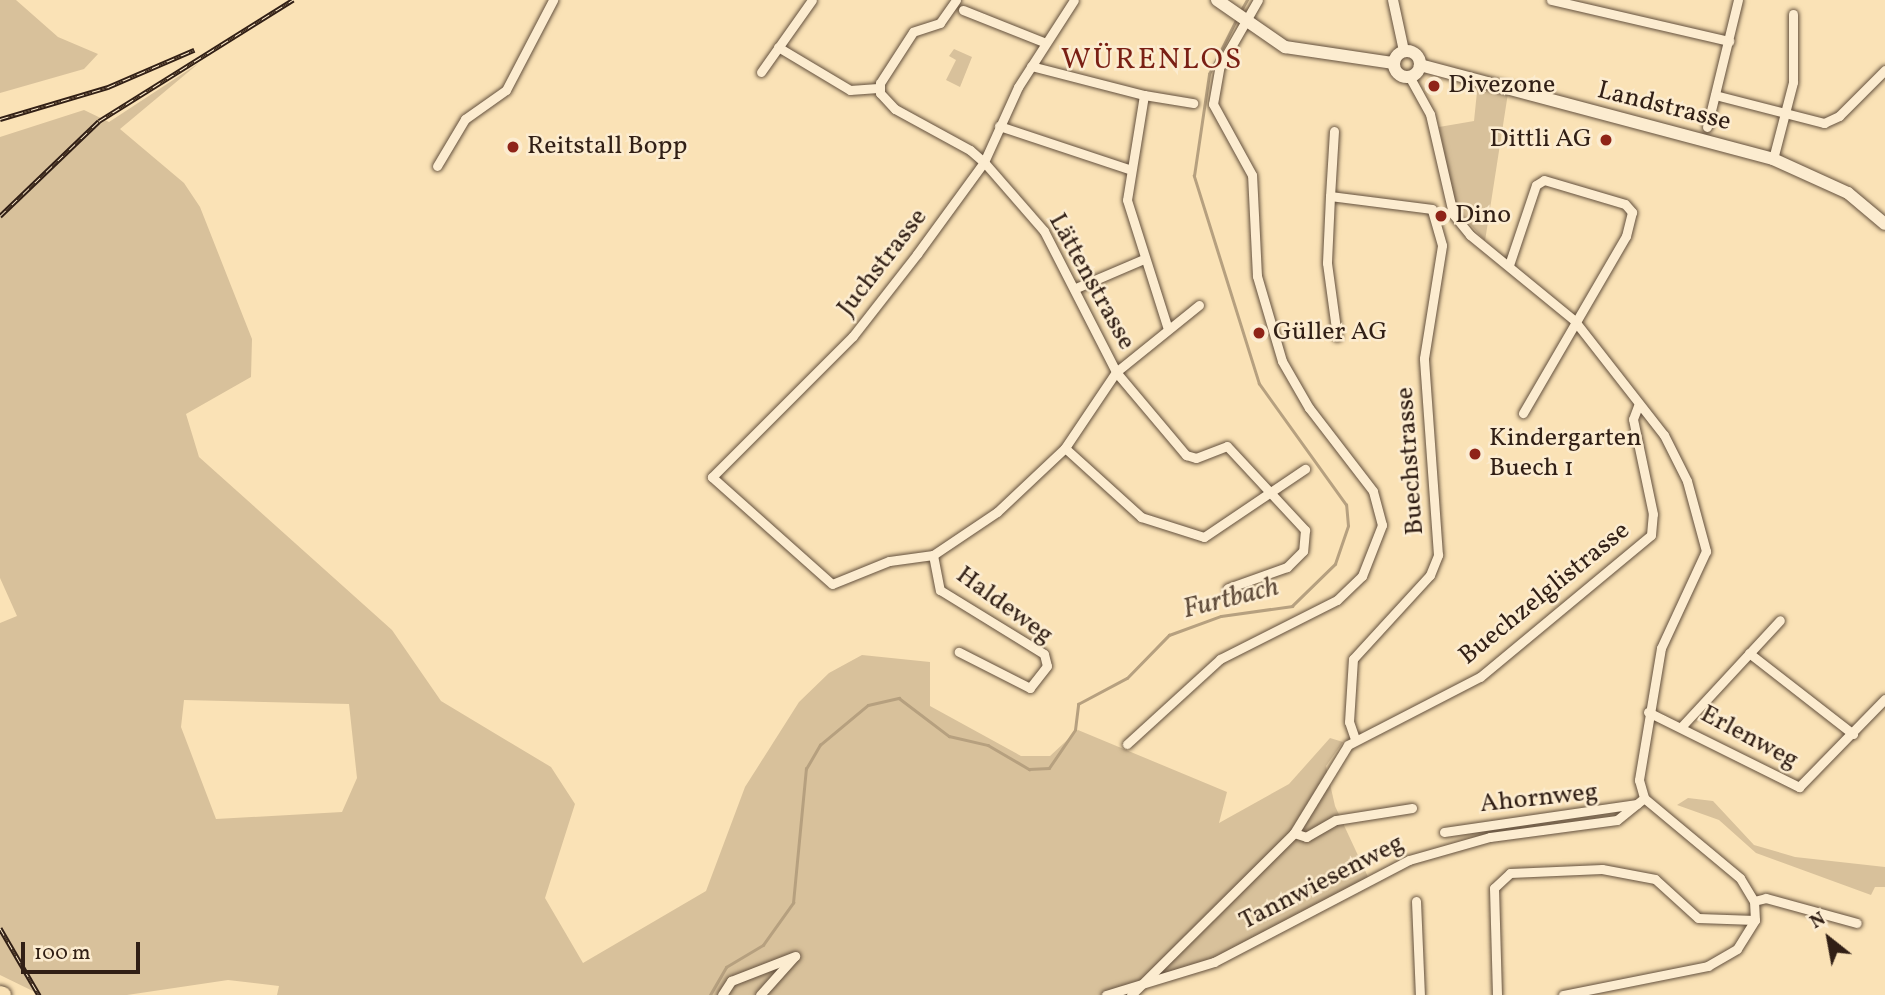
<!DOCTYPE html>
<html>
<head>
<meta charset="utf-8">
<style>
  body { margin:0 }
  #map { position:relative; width:1885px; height:995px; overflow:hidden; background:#fae2b6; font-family:Vollkorn,serif }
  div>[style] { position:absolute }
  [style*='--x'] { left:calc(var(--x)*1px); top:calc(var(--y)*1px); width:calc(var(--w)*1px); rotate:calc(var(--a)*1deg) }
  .green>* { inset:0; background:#d8c19b }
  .stream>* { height:2.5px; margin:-1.25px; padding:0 1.25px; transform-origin:1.25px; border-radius:1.25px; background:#b6a07f }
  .roads { filter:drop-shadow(0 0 2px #63503d) drop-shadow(0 0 2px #63503d) }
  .minor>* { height:9px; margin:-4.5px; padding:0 4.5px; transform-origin:4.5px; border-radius:4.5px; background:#fcecd0 }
  .tertiary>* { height:10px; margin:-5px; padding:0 5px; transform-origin:5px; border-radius:5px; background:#fcecd0 }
  .secondary>* { height:12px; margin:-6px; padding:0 6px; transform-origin:6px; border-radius:6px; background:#fcecd0 }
  .secondary>.ring { margin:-6px; padding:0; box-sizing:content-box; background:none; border:12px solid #fcecd0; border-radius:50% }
  .motorway>* { height:16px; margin:-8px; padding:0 8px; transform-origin:8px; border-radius:8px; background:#fae2b6 }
  .rail>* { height:5px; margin-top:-2.5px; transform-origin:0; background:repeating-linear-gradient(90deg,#fcecd0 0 8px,#311f15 0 16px); box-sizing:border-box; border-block:2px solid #311f15 }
  .dots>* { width:19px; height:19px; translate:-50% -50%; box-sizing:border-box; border:4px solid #fcecd0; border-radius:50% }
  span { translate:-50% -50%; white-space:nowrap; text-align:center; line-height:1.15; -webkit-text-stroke:5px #fcecd0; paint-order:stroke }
  .poi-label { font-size:26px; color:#311f15 }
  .left { translate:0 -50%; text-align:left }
  .right { translate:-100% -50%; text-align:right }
  .street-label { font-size:26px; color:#311f15 }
  .water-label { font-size:28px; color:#604c3a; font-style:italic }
  .quarter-label { font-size:30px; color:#7a1f14; letter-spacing:2px }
  .north { position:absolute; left:1794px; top:904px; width:70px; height:70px; -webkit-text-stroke:5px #fcecd0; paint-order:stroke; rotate:329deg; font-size:19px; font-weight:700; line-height:28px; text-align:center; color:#311f15 }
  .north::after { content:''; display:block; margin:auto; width:24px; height:32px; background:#311f15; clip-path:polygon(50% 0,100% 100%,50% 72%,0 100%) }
  .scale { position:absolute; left:21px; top:942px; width:119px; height:32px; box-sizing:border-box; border:4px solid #311f15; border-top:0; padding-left:9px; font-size:21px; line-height:24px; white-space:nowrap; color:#311f15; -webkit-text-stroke:5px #fcecd0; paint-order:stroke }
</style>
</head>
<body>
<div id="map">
  <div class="green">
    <i style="clip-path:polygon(0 0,16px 0,58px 37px,98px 54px,84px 69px,0 93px)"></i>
    <i style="clip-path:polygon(954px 49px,972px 57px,960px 87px,946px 80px,956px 60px,949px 56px)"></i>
    <i style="clip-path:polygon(evenodd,199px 63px,120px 129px,184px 183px,200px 207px,252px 339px,251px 377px,186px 414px,199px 457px,392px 630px,441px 701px,551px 767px,575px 804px,545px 898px,583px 963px,706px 891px,745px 787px,799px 702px,829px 673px,862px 655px,930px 662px,930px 706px,1021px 756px,1050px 756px,1078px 730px,1227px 792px,1219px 823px,1289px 784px,1330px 738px,1343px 742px,1326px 766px,1335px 806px,1369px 879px,1214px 962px,1106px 995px,277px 995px,279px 986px,228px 980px,127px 995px,41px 995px,0 975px,0 623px,17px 616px,0 578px,0 137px,84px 110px,109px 122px,199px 63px,184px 700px,349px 704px,357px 778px,342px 812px,216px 819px,181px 727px,184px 700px)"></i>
    <i style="clip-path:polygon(1478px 82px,1508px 93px,1485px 241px,1455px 207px,1439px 127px,1474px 121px)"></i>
    <i style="clip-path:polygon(1688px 798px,1713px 801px,1754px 845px,1795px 857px,1885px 867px,1885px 887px,1875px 887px,1871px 895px,1756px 853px,1719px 820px,1677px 805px)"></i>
  </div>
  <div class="stream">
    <i style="--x:1240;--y:12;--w:14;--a:-60"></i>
    <i style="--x:710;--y:995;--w:32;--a:-60"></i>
    <i style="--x:726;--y:967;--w:43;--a:-30.7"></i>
    <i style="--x:763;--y:945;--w:52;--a:-54.5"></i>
    <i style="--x:793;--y:903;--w:135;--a:-84.5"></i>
    <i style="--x:806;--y:769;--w:28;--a:-60"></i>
    <i style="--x:820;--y:745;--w:62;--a:-39.8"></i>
    <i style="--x:868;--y:705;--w:32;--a:-13"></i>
    <i style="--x:899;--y:698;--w:63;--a:37.2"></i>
    <i style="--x:949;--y:736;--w:40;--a:13"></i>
    <i style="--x:988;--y:745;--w:48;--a:30.3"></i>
    <i style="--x:1029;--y:769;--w:20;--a:-3"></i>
    <i style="--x:1049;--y:768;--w:46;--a:-55.6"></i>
    <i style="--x:1075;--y:730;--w:26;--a:-83"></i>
    <i style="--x:1078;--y:704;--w:55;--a:-28"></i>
    <i style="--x:1127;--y:678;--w:60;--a:-45.7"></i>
    <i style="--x:1169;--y:635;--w:55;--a:-20.1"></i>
    <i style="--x:1221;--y:616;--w:72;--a:-8"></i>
    <i style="--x:1292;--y:606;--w:60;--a:-44.3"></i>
    <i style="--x:1335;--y:564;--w:40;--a:-71.1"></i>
    <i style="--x:1348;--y:526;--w:21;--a:-95"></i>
    <i style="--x:1346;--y:505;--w:149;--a:-125.7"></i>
    <i style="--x:1259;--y:384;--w:218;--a:-107.4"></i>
    <i style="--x:1194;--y:176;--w:103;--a:-81.6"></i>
    <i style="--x:1209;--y:74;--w:63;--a:-63.4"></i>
  </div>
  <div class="roads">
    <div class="minor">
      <i style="--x:956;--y:0;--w:28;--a:125"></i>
      <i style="--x:940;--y:23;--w:28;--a:162"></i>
      <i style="--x:913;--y:32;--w:61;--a:122.9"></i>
      <i style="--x:880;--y:83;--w:10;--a:90"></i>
      <i style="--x:880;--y:93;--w:22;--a:47"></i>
      <i style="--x:895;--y:109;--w:85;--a:28.7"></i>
      <i style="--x:970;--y:150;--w:18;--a:41"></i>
      <i style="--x:984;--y:162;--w:91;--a:49"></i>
      <i style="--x:1044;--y:231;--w:158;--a:62.9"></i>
      <i style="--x:1116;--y:372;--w:92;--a:123.9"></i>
      <i style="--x:1065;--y:448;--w:93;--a:136.7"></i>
      <i style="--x:997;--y:512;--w:77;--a:146.1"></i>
      <i style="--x:933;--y:555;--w:44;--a:172.2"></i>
      <i style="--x:889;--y:561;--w:61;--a:158"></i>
      <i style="--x:832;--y:584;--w:161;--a:-138.3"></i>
      <i style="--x:712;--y:477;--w:199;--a:-45"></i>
      <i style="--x:853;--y:336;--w:104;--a:-52"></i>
      <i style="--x:917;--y:254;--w:114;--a:-53.9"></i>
      <i style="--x:984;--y:162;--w:82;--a:-65.6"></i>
      <i style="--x:1018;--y:87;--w:103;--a:-57.2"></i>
      <i style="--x:1551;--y:0;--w:183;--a:13"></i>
      <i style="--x:963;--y:10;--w:89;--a:21.7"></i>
      <i style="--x:778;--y:47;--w:84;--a:30.8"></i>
      <i style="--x:850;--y:90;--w:28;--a:-4"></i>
      <i style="--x:1031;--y:66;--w:117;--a:14.4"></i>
      <i style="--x:1144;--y:95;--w:106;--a:99.2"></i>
      <i style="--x:1127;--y:200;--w:135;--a:72.4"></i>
      <i style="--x:761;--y:72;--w:88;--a:-54.7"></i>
      <i style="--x:1409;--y:76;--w:43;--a:61.1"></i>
      <i style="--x:1430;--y:114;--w:103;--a:77"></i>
      <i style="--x:1453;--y:214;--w:27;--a:51"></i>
      <i style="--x:1470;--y:235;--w:134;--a:39.3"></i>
      <i style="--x:1574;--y:320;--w:146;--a:52"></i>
      <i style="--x:1664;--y:435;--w:51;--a:63.4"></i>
      <i style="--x:1687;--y:481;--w:73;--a:74.8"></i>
      <i style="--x:1706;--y:551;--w:107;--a:114.9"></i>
      <i style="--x:1661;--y:648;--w:134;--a:99.5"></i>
      <i style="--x:1639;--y:780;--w:19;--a:74"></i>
      <i style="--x:1644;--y:798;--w:125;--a:39.8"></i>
      <i style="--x:1740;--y:878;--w:27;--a:59"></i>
      <i style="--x:1754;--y:901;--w:19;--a:87"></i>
      <i style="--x:1755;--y:920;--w:34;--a:122"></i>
      <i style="--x:1737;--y:949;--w:34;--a:150"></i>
      <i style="--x:1708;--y:966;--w:148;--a:168.7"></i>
      <i style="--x:1144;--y:95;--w:50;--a:9.3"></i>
      <i style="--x:1715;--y:95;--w:113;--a:14.4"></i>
      <i style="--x:1824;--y:123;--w:17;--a:-25"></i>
      <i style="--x:1839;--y:116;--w:65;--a:-45"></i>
      <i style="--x:999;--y:126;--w:136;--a:18.4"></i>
      <i style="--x:1707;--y:127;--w:131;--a:-76.3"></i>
      <i style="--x:1334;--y:131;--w:65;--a:93.5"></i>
      <i style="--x:1330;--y:196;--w:103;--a:7.3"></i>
      <i style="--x:1773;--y:159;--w:80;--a:-75.4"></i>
      <i style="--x:1793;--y:82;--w:68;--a:-90"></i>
      <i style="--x:437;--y:166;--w:55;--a:-59.2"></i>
      <i style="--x:465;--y:119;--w:50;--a:-35.3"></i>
      <i style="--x:506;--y:90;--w:102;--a:-62.4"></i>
      <i style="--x:1330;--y:196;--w:67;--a:92.6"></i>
      <i style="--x:1327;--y:263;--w:74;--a:82.2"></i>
      <i style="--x:1509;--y:265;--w:84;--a:-71.4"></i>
      <i style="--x:1536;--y:185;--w:9;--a:-32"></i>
      <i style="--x:1544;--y:180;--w:84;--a:16.5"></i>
      <i style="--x:1625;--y:204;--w:11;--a:49"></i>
      <i style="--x:1632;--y:212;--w:25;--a:104"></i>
      <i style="--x:1626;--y:236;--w:205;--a:120.2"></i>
      <i style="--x:1076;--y:288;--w:74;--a:-23.1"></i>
      <i style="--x:1199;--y:305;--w:107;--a:141.1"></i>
      <i style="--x:1116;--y:372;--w:109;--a:49.9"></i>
      <i style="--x:1186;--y:455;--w:10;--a:17"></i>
      <i style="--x:1196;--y:458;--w:33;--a:-21"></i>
      <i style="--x:1227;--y:446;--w:115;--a:47.1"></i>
      <i style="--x:1305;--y:530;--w:21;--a:95"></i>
      <i style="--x:1303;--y:551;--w:23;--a:135"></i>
      <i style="--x:1287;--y:567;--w:63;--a:160.4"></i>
      <i style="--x:1065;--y:448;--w:103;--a:42.2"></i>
      <i style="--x:1141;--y:517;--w:66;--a:17.6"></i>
      <i style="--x:1204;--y:537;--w:122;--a:-34"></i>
      <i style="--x:933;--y:555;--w:36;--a:79"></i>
      <i style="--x:940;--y:590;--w:122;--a:31.6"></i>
      <i style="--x:1044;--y:654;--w:12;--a:76"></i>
      <i style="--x:1047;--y:666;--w:28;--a:128"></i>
      <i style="--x:1030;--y:688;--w:80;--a:-153.1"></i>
      <i style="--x:1749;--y:653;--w:132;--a:37.9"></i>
      <i style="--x:1648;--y:712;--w:169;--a:26.4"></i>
      <i style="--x:1799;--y:787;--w:123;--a:-45.7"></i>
      <i style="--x:1682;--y:726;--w:144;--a:-47.2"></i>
      <i style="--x:1355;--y:739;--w:18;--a:-109"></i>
      <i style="--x:1349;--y:722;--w:63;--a:-86.4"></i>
      <i style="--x:1353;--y:659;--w:114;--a:-47.5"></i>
      <i style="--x:1430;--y:575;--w:22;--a:-68"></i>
      <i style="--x:1438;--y:555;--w:197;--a:-94.1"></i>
      <i style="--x:1424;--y:358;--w:114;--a:-80.9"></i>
      <i style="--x:1442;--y:245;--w:37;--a:-106"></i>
      <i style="--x:1127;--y:744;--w:126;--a:-42.4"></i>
      <i style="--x:1220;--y:659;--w:131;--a:-26.8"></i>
      <i style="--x:1337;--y:600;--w:35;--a:-44"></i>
      <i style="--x:1362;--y:576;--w:55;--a:-68.6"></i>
      <i style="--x:1382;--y:525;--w:35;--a:-105"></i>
      <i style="--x:1373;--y:491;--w:105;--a:-127.6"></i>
      <i style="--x:1309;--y:408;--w:54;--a:-119.9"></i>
      <i style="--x:1282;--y:361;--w:89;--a:-106.4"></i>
      <i style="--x:1257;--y:276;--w:101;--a:-92.8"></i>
      <i style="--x:1252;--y:175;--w:81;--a:-118.8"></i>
      <i style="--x:1213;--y:104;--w:39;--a:-80"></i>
      <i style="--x:1220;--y:66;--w:76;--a:-60.1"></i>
      <i style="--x:1444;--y:832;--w:195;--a:-8.3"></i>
      <i style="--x:1294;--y:833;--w:13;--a:18"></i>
      <i style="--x:1306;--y:837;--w:34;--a:-30"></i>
      <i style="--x:1336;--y:820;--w:77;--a:-9"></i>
      <i style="--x:1416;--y:901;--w:94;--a:87.6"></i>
      <i style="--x:1754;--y:901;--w:12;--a:-14"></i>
      <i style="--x:1766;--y:898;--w:94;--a:15.4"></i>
      <i style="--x:722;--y:995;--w:17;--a:-57"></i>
      <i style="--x:731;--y:981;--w:69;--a:-21.3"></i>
      <i style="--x:760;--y:995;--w:51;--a:-48.2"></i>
      <i style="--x:1106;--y:995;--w:113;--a:-17"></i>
      <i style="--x:1214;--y:962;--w:220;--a:-27.6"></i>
      <i style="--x:1409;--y:860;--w:84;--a:-15.9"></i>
      <i style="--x:1490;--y:837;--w:128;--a:-7.6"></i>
      <i style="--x:1617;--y:820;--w:35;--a:-39"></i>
      <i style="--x:1131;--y:995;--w:230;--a:-44.8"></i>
      <i style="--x:1294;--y:833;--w:103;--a:-58.5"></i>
      <i style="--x:1348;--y:745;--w:148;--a:-27.3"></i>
      <i style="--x:1480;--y:677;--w:222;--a:-39.7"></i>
      <i style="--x:1651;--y:535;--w:21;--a:-85"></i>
      <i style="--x:1653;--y:514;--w:97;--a:-101.9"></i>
      <i style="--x:1633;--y:419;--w:14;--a:-69"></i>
      <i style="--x:1497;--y:995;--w:107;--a:-91.6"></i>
      <i style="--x:1494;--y:888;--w:22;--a:-43"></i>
      <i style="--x:1510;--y:873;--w:92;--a:-2.5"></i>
      <i style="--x:1602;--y:869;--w:54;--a:10.7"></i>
      <i style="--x:1655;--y:879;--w:58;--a:42.2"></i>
      <i style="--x:1698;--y:918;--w:57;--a:2"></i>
    </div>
    <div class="tertiary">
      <i style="--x:1393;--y:0;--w:52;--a:77.8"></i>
    </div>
    <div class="secondary">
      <i style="--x:1217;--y:0;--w:83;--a:34.7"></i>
      <i style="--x:1285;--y:47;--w:110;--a:8.4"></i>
      <i class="ring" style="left:1394px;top:51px;width:14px;height:14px"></i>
      <i style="--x:1420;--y:65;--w:365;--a:14.9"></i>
      <i style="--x:1773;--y:159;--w:82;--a:24.4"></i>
      <i style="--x:1848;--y:193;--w:48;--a:40"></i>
    </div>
    <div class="motorway">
      <i style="--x:0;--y:994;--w:3;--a:18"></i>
    </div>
  </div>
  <div class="rail">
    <i style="--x:0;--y:119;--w:113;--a:-16.5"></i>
    <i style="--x:108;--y:87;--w:94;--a:-23.3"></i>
    <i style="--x:0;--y:216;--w:137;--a:-43.8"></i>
    <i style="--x:99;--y:121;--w:229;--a:-32"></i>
    <i style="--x:0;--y:928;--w:78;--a:59.8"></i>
  </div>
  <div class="dots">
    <i style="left:1434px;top:86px;background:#8f2418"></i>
    <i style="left:1606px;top:140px;background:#8f2418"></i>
    <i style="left:513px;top:147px;background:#8f2418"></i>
    <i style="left:1441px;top:216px;background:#8f2418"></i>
    <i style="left:1259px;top:333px;background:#8f2418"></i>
    <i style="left:1475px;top:454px;background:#8f2418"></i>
  </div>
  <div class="poi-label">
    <span class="left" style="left:1448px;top:86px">Divezone</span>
    <span class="right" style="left:1592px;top:140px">Dittli AG</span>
    <span class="left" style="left:527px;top:147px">Reitstall Bopp</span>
    <span class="left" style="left:1455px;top:216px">Dino</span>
    <span class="left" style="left:1273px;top:333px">Güller AG</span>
    <span class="left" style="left:1489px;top:454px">Kindergarten<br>Buech 1</span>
  </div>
  <div class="street-label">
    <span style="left:1664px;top:107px;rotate:14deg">Landstrasse</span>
    <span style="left:883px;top:263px;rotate:-52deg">Juchstrasse</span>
    <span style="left:1091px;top:282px;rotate:61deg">Lättenstrasse</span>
    <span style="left:1411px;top:461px;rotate:-94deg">Buechstrasse</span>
    <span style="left:1545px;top:594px;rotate:-39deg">Buechzelglistrasse</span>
    <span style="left:1004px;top:606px;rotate:36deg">Haldeweg</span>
    <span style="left:1749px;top:738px;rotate:28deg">Erlenweg</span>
    <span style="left:1539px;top:799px;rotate:-6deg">Ahornweg</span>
    <span style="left:1322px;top:883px;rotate:-27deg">Tannwiesenweg</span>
  </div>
  <div class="water-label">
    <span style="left:1231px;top:599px;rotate:-14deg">Furtbach</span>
  </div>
  <div class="quarter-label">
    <span style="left:1152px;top:60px">WÜRENLOS</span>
  </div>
  <div class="north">N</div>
  <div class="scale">100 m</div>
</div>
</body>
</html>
